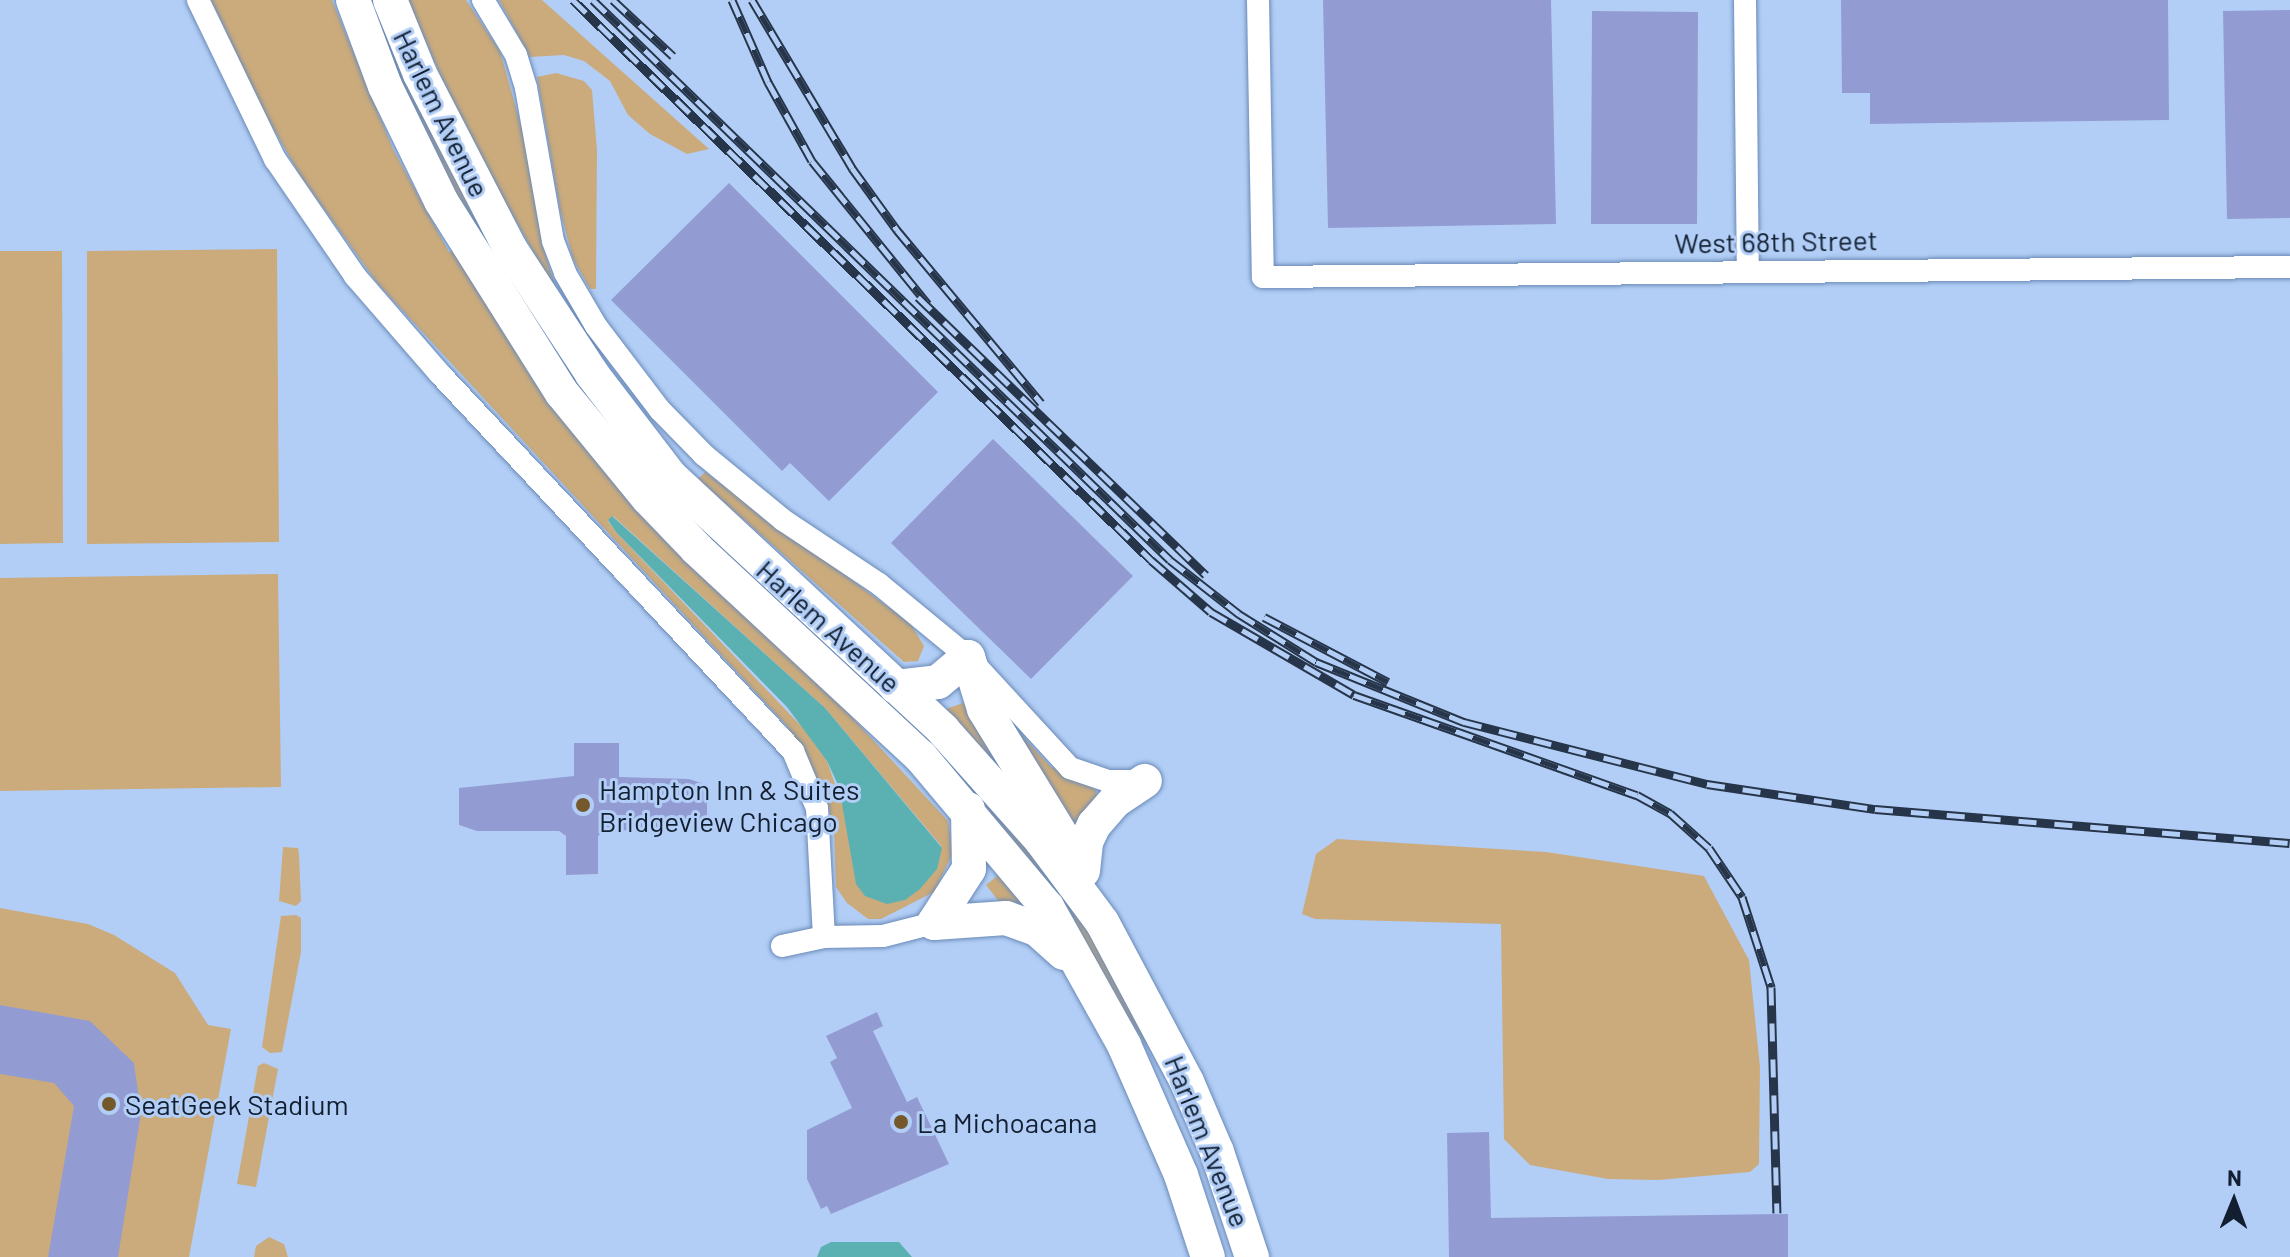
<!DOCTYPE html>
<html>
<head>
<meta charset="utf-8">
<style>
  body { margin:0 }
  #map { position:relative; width:2290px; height:1257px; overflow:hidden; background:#b2cef6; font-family:Barlow,sans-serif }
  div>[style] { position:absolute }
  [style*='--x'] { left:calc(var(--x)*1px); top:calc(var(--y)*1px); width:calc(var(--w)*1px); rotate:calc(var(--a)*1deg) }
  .green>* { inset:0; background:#cbab7c }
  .water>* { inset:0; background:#5bb1b2 }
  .building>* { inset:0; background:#939cd2 }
  .roads { filter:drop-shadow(0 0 2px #6a8ab8) drop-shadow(0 0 2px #6a8ab8) }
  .minor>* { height:22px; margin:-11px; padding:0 11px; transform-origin:11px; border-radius:11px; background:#fff }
  .primary>* { height:34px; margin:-17px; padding:0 17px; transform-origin:17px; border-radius:17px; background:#fff }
  .rail>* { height:9px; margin-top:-4.5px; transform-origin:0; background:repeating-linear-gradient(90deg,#b2cef6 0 18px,#26354a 0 36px); box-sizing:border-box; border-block:2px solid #26354a }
  .dots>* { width:22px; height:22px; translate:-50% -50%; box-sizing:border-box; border:4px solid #b2cef6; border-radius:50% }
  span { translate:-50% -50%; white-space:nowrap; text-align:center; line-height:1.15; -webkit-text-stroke:6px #b2cef6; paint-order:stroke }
  .street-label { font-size:28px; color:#121f31 }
  .poi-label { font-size:28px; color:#121f31 }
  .left { translate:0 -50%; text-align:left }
  .north { position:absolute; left:2194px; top:1161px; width:80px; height:80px; -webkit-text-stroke:6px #b2cef6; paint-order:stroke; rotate:1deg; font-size:22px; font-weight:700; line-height:32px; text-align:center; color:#121f31 }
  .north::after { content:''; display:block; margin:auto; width:28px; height:36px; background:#121f31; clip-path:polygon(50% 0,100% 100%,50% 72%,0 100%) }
</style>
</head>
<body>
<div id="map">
  <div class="green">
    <i style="clip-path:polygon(evenodd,211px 0,332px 0,393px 149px,449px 252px,456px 249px,826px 689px,948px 821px,953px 853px,934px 892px,881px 919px,868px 919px,847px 903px,836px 887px,834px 830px,825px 794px,787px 726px,378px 284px,301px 177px,260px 105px,211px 0,613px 516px,825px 708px,942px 847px,846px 816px,827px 761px,802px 727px,616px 532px,608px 521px,613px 516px)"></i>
    <i style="clip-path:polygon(365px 0,377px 0,438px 145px,542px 327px,984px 792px,1092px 935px,1152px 1052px,1123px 1010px,752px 587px,599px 422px,450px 195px)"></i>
    <i style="clip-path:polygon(407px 0,466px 0,500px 51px,526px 144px,542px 244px,558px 295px,469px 139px)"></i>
    <i style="clip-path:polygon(499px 0,542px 0,709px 149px,687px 154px,650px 134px,628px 115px,610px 81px,584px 61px,564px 55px,530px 57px)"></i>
    <i style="clip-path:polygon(556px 73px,584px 81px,592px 90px,597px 150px,596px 289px,590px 289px,573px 259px,560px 210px,537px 77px)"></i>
    <i style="clip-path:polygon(277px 249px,279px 542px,87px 544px,87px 251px)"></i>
    <i style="clip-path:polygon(0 251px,62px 251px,63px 543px,0 544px)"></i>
    <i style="clip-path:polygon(705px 472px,910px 623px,924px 646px,918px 661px,904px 662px,698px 479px)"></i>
    <i style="clip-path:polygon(278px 574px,281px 787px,0 791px,0 578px)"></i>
    <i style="clip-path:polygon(963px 703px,967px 706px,1020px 790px,945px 715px,946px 709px)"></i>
    <i style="clip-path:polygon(1015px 728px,1050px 766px,1096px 790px,1097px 798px,1078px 824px,1070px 824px)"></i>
    <i style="clip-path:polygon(1337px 839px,1546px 852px,1704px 876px,1749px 960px,1760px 1067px,1759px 1164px,1750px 1172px,1658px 1180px,1608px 1179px,1530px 1165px,1504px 1139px,1501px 924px,1315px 919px,1302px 914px,1316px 854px)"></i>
    <i style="clip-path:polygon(283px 847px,298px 848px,299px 855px,301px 901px,296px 906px,279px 901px)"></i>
    <i style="clip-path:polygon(1002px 872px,1029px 906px,1025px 910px,1000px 903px,986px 885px)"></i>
    <i style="clip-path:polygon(0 908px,88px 924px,114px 935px,175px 973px,208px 1025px,231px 1029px,189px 1257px,0 1257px)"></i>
    <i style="clip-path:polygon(296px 915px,301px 918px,301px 952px,282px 1052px,270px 1053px,262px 1047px,281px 916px)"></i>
    <i style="clip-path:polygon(264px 1063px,278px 1069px,256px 1187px,237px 1184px,258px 1066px)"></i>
    <i style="clip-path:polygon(269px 1237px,284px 1244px,288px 1257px,254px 1257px,256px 1246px)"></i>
  </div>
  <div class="water">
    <i style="clip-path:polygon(612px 516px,825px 708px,942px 848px,937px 869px,920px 889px,905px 900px,887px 904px,865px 896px,856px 884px,839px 787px,827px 761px,787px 707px,616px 532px,608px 520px)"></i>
    <i style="clip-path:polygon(831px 1242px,899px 1242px,912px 1257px,817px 1257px,821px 1247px)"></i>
  </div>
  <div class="building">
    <i style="clip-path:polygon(1323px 0,1551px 0,1556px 224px,1328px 228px)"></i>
    <i style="clip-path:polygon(1841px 0,2168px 0,2169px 120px,1870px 124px,1870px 93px,1842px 93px)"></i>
    <i style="clip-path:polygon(2290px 10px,2290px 218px,2227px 219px,2223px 11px)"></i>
    <i style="clip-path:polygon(1592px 11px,1698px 12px,1697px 224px,1591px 224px)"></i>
    <i style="clip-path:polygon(729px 183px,938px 392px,829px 501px,790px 463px,782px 471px,611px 300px)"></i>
    <i style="clip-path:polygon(993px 439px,1133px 576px,1031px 679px,891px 543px)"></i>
    <i style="clip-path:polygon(574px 743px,619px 743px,619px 777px,689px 779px,707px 785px,707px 821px,690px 828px,605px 831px,598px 836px,598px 874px,566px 875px,566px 836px,559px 831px,477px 831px,459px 825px,459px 788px,574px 776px)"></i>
    <i style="clip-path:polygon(0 1005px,90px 1021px,134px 1063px,141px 1113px,118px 1257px,48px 1257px,74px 1106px,54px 1083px,0 1074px)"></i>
    <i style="clip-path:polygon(877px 1012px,883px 1026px,873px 1031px,907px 1102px,917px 1097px,949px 1164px,831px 1214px,827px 1206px,821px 1209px,807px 1179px,807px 1130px,852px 1108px,830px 1062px,837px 1058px,826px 1036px)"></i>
    <i style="clip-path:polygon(1489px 1132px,1491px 1218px,1788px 1214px,1788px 1257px,1449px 1257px,1447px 1133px)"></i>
  </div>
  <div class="roads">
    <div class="minor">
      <i style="--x:198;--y:0;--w:177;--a:64.2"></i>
      <i style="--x:275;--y:159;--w:142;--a:55.6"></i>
      <i style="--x:355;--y:276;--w:128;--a:49.1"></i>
      <i style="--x:439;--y:373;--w:518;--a:46.88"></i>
      <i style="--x:793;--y:751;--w:62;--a:67.2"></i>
      <i style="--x:817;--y:808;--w:129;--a:86.9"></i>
      <i style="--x:483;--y:0;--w:64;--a:59"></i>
      <i style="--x:516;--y:55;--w:34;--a:73"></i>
      <i style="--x:526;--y:88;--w:155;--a:80"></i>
      <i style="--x:553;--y:241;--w:34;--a:69"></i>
      <i style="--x:565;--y:273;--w:61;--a:59.7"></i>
      <i style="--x:596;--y:326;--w:106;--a:52.7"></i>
      <i style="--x:660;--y:410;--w:63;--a:45.6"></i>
      <i style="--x:704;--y:455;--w:102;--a:39.4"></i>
      <i style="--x:783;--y:520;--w:115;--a:33.7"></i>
      <i style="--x:879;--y:584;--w:115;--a:39.4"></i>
      <i style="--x:968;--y:657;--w:151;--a:47.4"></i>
      <i style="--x:1070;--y:768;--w:40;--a:18.9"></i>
      <i style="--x:1108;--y:781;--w:36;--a:0"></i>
      <i style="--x:1258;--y:0;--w:277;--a:89"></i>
      <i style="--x:1263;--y:277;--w:1027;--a:-0.56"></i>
      <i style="--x:1745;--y:0;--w:272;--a:89.4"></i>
      <i style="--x:782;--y:946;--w:43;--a:-12.1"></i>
      <i style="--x:824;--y:937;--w:59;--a:-1"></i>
      <i style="--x:883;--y:936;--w:53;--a:-14.3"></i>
    </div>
    <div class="primary">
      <i style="--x:353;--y:0;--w:92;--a:69.6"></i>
      <i style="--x:385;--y:86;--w:128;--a:64"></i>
      <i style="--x:441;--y:201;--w:227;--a:57.8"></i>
      <i style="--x:562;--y:393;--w:136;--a:50.7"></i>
      <i style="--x:648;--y:498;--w:71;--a:46.1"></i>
      <i style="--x:697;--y:549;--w:306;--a:42.9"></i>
      <i style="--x:921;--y:757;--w:196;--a:50"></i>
      <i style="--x:1047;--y:907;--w:158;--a:60.8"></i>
      <i style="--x:1124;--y:1045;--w:142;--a:66.3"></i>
      <i style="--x:1181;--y:1175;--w:86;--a:71.8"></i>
      <i style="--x:390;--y:0;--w:80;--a:67.9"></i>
      <i style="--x:420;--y:74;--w:198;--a:62.7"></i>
      <i style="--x:511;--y:250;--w:148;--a:56.8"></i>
      <i style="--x:592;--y:374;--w:128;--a:52.6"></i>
      <i style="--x:670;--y:476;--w:373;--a:42.9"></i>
      <i style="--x:943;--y:730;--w:147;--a:48.3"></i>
      <i style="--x:1041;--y:840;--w:102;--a:53.4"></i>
      <i style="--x:1102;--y:922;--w:181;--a:62"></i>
      <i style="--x:1187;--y:1082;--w:76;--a:66.8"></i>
      <i style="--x:1217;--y:1152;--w:111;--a:71.6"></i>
      <i style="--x:896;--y:687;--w:42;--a:-6.8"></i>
      <i style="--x:938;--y:682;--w:39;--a:-40"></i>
      <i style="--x:968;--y:657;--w:54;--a:72.9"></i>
      <i style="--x:984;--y:709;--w:155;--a:58.5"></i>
      <i style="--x:1083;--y:871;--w:29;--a:-84"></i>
      <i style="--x:1086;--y:842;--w:19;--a:-65"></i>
      <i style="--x:1094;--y:825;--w:32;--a:-49"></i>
      <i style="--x:1115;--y:801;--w:36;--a:-34"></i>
      <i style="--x:934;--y:923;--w:72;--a:-4"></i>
      <i style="--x:1006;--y:918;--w:33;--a:20"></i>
      <i style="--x:1037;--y:929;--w:36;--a:42"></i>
      <i style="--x:934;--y:923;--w:64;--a:-57.1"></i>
      <i style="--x:969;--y:869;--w:60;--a:-91"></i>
    </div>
  </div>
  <div class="rail">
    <i style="--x:573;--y:0;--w:805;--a:44.09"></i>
    <i style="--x:1151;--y:560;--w:79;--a:40.9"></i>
    <i style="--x:1211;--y:612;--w:165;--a:30.1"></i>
    <i style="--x:1354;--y:695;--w:300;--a:19.5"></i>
    <i style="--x:1637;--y:795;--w:38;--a:29"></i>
    <i style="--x:1670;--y:813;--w:52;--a:41.9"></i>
    <i style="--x:1709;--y:848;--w:59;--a:56"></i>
    <i style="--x:1742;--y:897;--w:95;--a:72.1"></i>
    <i style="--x:1771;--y:987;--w:226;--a:88.5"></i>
    <i style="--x:593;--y:0;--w:804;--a:44.14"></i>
    <i style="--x:1170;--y:560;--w:88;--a:38"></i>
    <i style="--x:1239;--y:614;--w:91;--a:31.9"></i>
    <i style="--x:1316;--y:662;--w:160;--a:22.1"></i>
    <i style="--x:1464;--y:722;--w:251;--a:14.3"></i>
    <i style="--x:1707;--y:784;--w:170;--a:8.5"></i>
    <i style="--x:1875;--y:809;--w:416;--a:4.7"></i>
    <i style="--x:613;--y:0;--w:82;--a:43"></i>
    <i style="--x:732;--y:0;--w:90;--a:66.3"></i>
    <i style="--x:768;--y:82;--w:90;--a:60.9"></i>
    <i style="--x:812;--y:161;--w:184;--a:51"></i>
    <i style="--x:752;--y:0;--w:196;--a:59.2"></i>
    <i style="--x:852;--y:168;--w:77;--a:54"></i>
    <i style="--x:897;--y:230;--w:225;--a:50.2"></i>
    <i style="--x:918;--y:297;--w:400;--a:44"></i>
    <i style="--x:1264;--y:617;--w:140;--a:27.7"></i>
  </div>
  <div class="dots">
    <i style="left:583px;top:805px;background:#75592c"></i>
    <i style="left:109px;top:1104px;background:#75592c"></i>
    <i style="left:901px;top:1122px;background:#75592c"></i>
  </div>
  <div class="street-label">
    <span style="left:442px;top:113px;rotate:64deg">Harlem Avenue</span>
    <span style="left:1776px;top:241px;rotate:-1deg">West 68th Street</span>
    <span style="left:829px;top:626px;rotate:42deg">Harlem Avenue</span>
    <span style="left:1208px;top:1141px;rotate:68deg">Harlem Avenue</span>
  </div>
  <div class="poi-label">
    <span class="left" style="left:599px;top:805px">Hampton Inn &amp; Suites<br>Bridgeview Chicago</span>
    <span class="left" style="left:125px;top:1104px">SeatGeek Stadium</span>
    <span class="left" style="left:917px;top:1122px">La Michoacana</span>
  </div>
  <div class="north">N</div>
</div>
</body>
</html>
